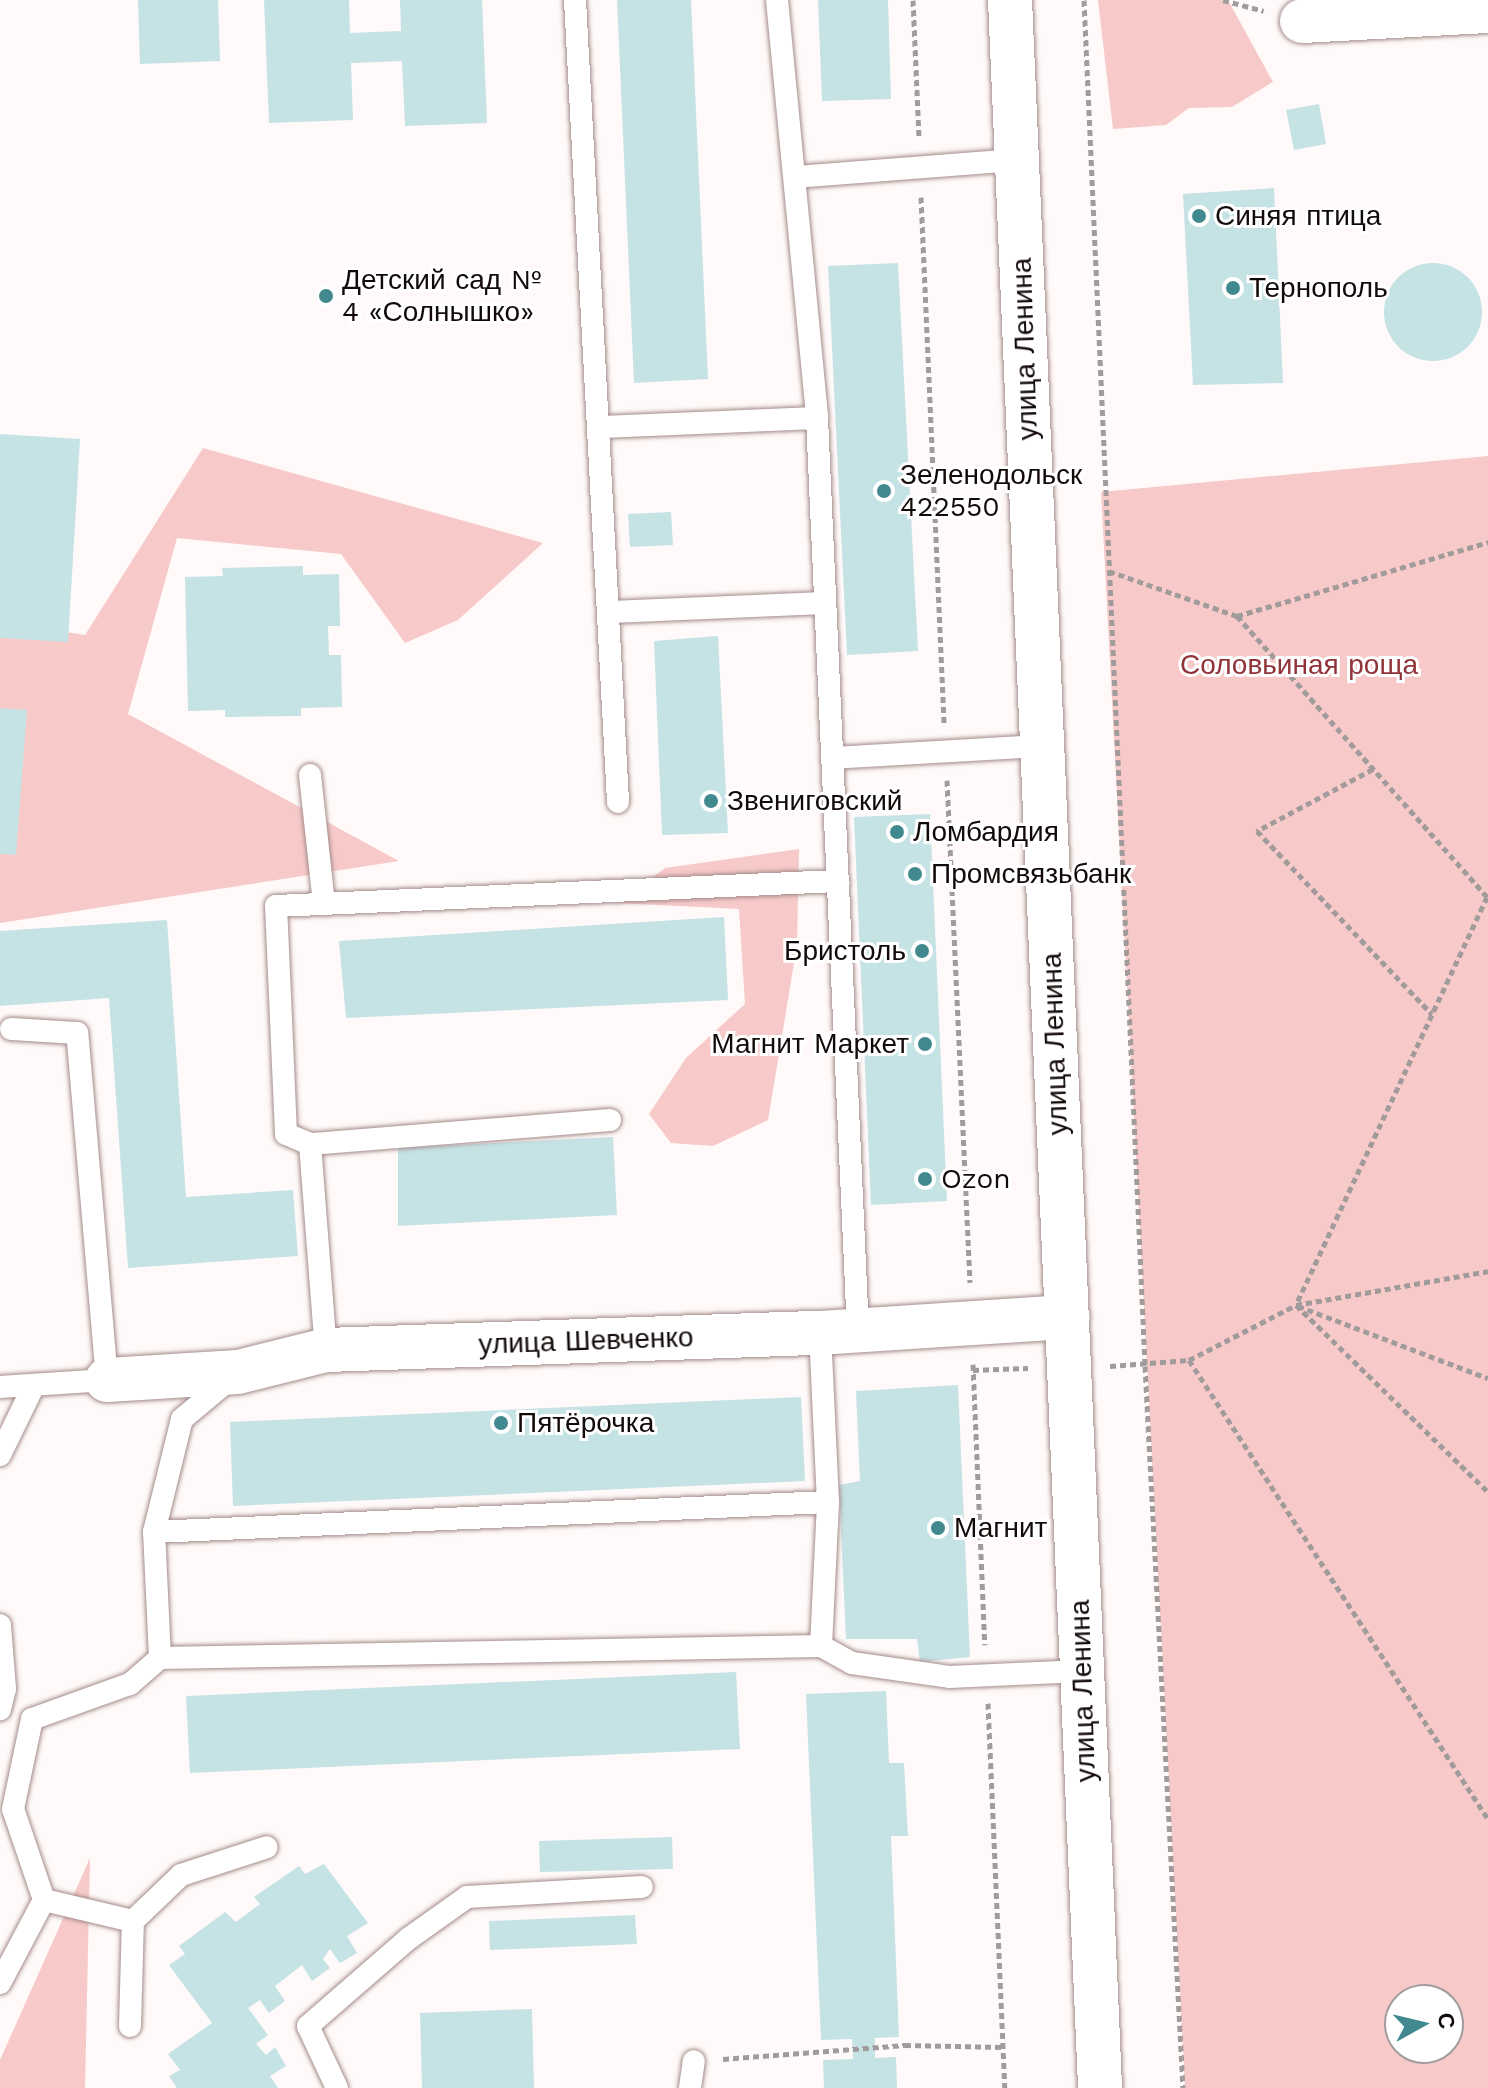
<!DOCTYPE html>
<html>
<head>
<meta charset="utf-8">
<style>
  body { margin:0 }
  #map { position:relative; width:1488px; height:2088px; overflow:hidden; background:#fff9f9; font-family:"Work Sans",sans-serif }
  div>[style] { position:absolute }
  [style*='--x'] { left:calc(var(--x)*1px); top:calc(var(--y)*1px); width:calc(var(--w)*1px); rotate:calc(var(--a)*1deg) }
  .green>* { inset:0; background:#f7cac9 }
  .building>* { inset:0; background:#c5e2e4 }
  .round { border-radius:50% }
  .path>* { height:5px; margin-top:-2.5px; transform-origin:0; background:repeating-linear-gradient(90deg,#a29b9b 0 6px,transparent 0 10px) }
  .roads { filter:drop-shadow(0 0 2px #a58b8a) drop-shadow(0 0 2px #a58b8a) }
  .lane>* { height:22px; margin:-11px; padding:0 11px; transform-origin:11px; border-radius:11px; background:#fff }
  .street>* { height:44px; margin:-22px; padding:0 22px; transform-origin:22px; border-radius:22px; background:#fff }
  .secondary>* { height:44px; margin:-22px; padding:0 22px; transform-origin:22px; border-radius:22px; background:#fff }
  .dots>* { width:22px; height:22px; translate:-50% -50%; box-sizing:border-box; border:4px solid #fff; border-radius:50% }
  span { translate:-50% -50%; white-space:nowrap; text-align:center; line-height:1.15; -webkit-text-stroke:6px #fff; paint-order:stroke }
  .poi-label { font-size:28px; color:#120a09 }
  .left { translate:0 -50%; text-align:left }
  .right { translate:-100% -50%; text-align:right }
  .street-label { font-size:28px; color:#120a09 }
  .park-label { font-size:28px; color:#903439 }
  .north { position:absolute; left:1384px; top:1984px; width:80px; height:80px; box-sizing:border-box; background:#fff; border:2px solid #a09d9d; border-radius:50%; rotate:82deg; font-size:22px; font-weight:700; line-height:32px; text-align:center; color:#120a09 }
  .north::after { content:''; display:block; margin:auto; width:28px; height:36px; background:#42898f; clip-path:polygon(50% 0,100% 100%,50% 72%,0 100%) }
</style>
</head>
<body>
<div id="map">
  <div class="green">
    <i style="clip-path:polygon(1098px 0,1228px 0,1273px 82px,1232px 107px,1189px 108px,1166px 125px,1113px 129px)"></i>
    <i style="clip-path:polygon(203px 448px,543px 543px,458px 620px,405px 643px,341px 554px,177px 538px,128px 714px,399px 861px,0 923px,0 622px,85px 635px)"></i>
    <i style="clip-path:polygon(evenodd,1488px 456px,1488px 2088px,1185px 2088px,1101px 492px,1488px 456px,1400px 2000px,1448px 2000px,1448px 2048px,1400px 2048px,1400px 2000px)"></i>
    <i style="clip-path:polygon(799px 849px,797px 945px,768px 1120px,713px 1146px,671px 1143px,649px 1114px,686px 1058px,745px 1004px,739px 909px,618px 903px,665px 868px)"></i>
    <i style="clip-path:polygon(90px 1858px,85px 2088px,0 2088px,0 2060px)"></i>
  </div>
  <div class="building">
    <i style="clip-path:polygon(138px 0,218px 0,220px 61px,140px 64px)"></i>
    <i style="clip-path:polygon(264px 0,349px 0,350px 33px,401px 31px,400px 0,482px 0,487px 123px,405px 126px,402px 61px,351px 63px,353px 120px,269px 123px)"></i>
    <i style="clip-path:polygon(617px 0,691px 0,708px 379px,634px 383px)"></i>
    <i style="clip-path:polygon(818px 0,888px 0,891px 99px,822px 101px)"></i>
    <i style="clip-path:polygon(1319px 104px,1326px 144px,1294px 150px,1286px 110px)"></i>
    <i style="clip-path:polygon(1274px 188px,1283px 383px,1193px 385px,1183px 194px)"></i>
    <i class="round" style="left:1384px;top:263px;width:98px;height:98px"></i>
    <i style="clip-path:polygon(898px 263px,918px 651px,847px 655px,828px 266px)"></i>
    <i style="clip-path:polygon(0 434px,80px 439px,68px 642px,0 638px)"></i>
    <i style="clip-path:polygon(671px 512px,673px 545px,630px 547px,628px 514px)"></i>
    <i style="clip-path:polygon(303px 566px,303px 575px,339px 574px,340px 626px,328px 626px,329px 655px,341px 655px,342px 707px,301px 708px,301px 716px,225px 717px,225px 710px,188px 711px,185px 577px,223px 576px,222px 568px)"></i>
    <i style="clip-path:polygon(718px 636px,728px 833px,662px 835px,654px 641px)"></i>
    <i style="clip-path:polygon(0 708px,27px 710px,16px 855px,0 854px)"></i>
    <i style="clip-path:polygon(930px 814px,947px 1201px,871px 1205px,854px 817px)"></i>
    <i style="clip-path:polygon(724px 917px,728px 1000px,346px 1018px,339px 941px)"></i>
    <i style="clip-path:polygon(167px 920px,186px 1197px,293px 1190px,298px 1256px,128px 1268px,109px 998px,0 1006px,0 931px)"></i>
    <i style="clip-path:polygon(613px 1137px,617px 1215px,398px 1226px,398px 1148px)"></i>
    <i style="clip-path:polygon(958px 1385px,970px 1657px,920px 1662px,917px 1639px,846px 1639px,839px 1485px,860px 1481px,856px 1391px)"></i>
    <i style="clip-path:polygon(801px 1397px,805px 1481px,233px 1506px,230px 1422px)"></i>
    <i style="clip-path:polygon(736px 1672px,740px 1749px,190px 1773px,186px 1696px)"></i>
    <i style="clip-path:polygon(886px 1691px,889px 1763px,904px 1763px,908px 1836px,891px 1836px,899px 2037px,875px 2038px,875px 2058px,896px 2057px,897px 2088px,824px 2088px,823px 2060px,853px 2059px,852px 2039px,821px 2040px,806px 1694px)"></i>
    <i style="clip-path:polygon(672px 1837px,673px 1869px,540px 1872px,539px 1841px)"></i>
    <i style="clip-path:polygon(324px 1864px,368px 1923px,347px 1936px,357px 1953px,340px 1963px,330px 1949px,323px 1959px,330px 1968px,312px 1981px,302px 1965px,275px 1986px,285px 2001px,269px 2013px,260px 2000px,248px 2008px,268px 2035px,256px 2044px,266px 2055px,275px 2047px,286px 2066px,270px 2076px,278px 2088px,177px 2088px,169px 2076px,180px 2070px,168px 2054px,212px 2023px,169px 1965px,185px 1954px,179px 1946px,225px 1912px,236px 1922px,260px 1904px,254px 1897px,299px 1866px,305px 1874px)"></i>
    <i style="clip-path:polygon(635px 1915px,637px 1944px,490px 1950px,489px 1921px)"></i>
    <i style="clip-path:polygon(532px 2009px,534px 2088px,422px 2088px,420px 2013px)"></i>
  </div>
  <div class="path">
    <i style="--x:913;--y:0;--w:139;--a:87.5"></i>
    <i style="--x:1084;--y:0;--w:1367;--a:87.44"></i>
    <i style="--x:1145;--y:1366;--w:723;--a:86.99"></i>
    <i style="--x:1223;--y:0;--w:42;--a:15"></i>
    <i style="--x:921;--y:197;--w:526;--a:87.49"></i>
    <i style="--x:1109;--y:571;--w:136;--a:19.4"></i>
    <i style="--x:1237;--y:616;--w:262;--a:-16.4"></i>
    <i style="--x:1237;--y:616;--w:378;--a:48.3"></i>
    <i style="--x:1373;--y:769;--w:132;--a:151.9"></i>
    <i style="--x:1257;--y:831;--w:253;--a:46.3"></i>
    <i style="--x:947;--y:780;--w:503;--a:87.38"></i>
    <i style="--x:1487;--y:897;--w:450;--a:115.1"></i>
    <i style="--x:1296;--y:1305;--w:195;--a:-10"></i>
    <i style="--x:1298;--y:1306;--w:203;--a:20.8"></i>
    <i style="--x:1189;--y:1360;--w:120;--a:-27.2"></i>
    <i style="--x:1296;--y:1305;--w:268;--a:44.2"></i>
    <i style="--x:973;--y:1364;--w:281;--a:87.6"></i>
    <i style="--x:1110;--y:1366;--w:79;--a:-4.3"></i>
    <i style="--x:1189;--y:1360;--w:548;--a:56.92"></i>
    <i style="--x:973;--y:1370;--w:55;--a:-2.1"></i>
    <i style="--x:988;--y:1703;--w:385;--a:87.5"></i>
    <i style="--x:723;--y:2059;--w:183;--a:-4.4"></i>
    <i style="--x:905;--y:2045;--w:99;--a:1.2"></i>
  </div>
  <div class="roads">
    <div class="lane">
      <i style="--x:575;--y:0;--w:803;--a:86.93"></i>
      <i style="--x:777;--y:0;--w:420;--a:84.5"></i>
      <i style="--x:817;--y:418;--w:914;--a:87.43"></i>
      <i style="--x:795;--y:177;--w:223;--a:-4.4"></i>
      <i style="--x:601;--y:427;--w:216;--a:-2.4"></i>
      <i style="--x:610;--y:612;--w:215;--a:-2.4"></i>
      <i style="--x:832;--y:758;--w:210;--a:-3.3"></i>
      <i style="--x:310;--y:775;--w:130;--a:83.8"></i>
      <i style="--x:610;--y:1120;--w:301;--a:175.4"></i>
      <i style="--x:310;--y:1144;--w:26;--a:-157"></i>
      <i style="--x:286;--y:1134;--w:228;--a:-92.5"></i>
      <i style="--x:276;--y:906;--w:563;--a:-2.55"></i>
      <i style="--x:310;--y:1144;--w:207;--a:85.6"></i>
      <i style="--x:0;--y:1387;--w:107;--a:-3.7"></i>
      <i style="--x:107;--y:1380;--w:348;--a:-94.9"></i>
      <i style="--x:77;--y:1033;--w:66;--a:-176.5"></i>
      <i style="--x:0;--y:1455;--w:78;--a:-64.1"></i>
      <i style="--x:154;--y:1532;--w:116;--a:-76.1"></i>
      <i style="--x:182;--y:1419;--w:64;--a:-39.9"></i>
      <i style="--x:0;--y:1625;--w:64;--a:85.5"></i>
      <i style="--x:5;--y:1689;--w:21;--a:104"></i>
      <i style="--x:821;--y:1646;--w:144;--a:-87.2"></i>
      <i style="--x:160;--y:1658;--w:126;--a:-92.7"></i>
      <i style="--x:154;--y:1532;--w:675;--a:-2.55"></i>
      <i style="--x:828;--y:1502;--w:169;--a:-92.7"></i>
      <i style="--x:44;--y:1900;--w:91;--a:13.3"></i>
      <i style="--x:0;--y:1983;--w:94;--a:-62.1"></i>
      <i style="--x:44;--y:1900;--w:96;--a:-108.8"></i>
      <i style="--x:13;--y:1809;--w:92;--a:-78.1"></i>
      <i style="--x:32;--y:1719;--w:104;--a:-19.7"></i>
      <i style="--x:130;--y:1684;--w:40;--a:-41"></i>
      <i style="--x:160;--y:1658;--w:661;--a:-1.04"></i>
      <i style="--x:821;--y:1646;--w:35;--a:29"></i>
      <i style="--x:852;--y:1663;--w:98;--a:8.2"></i>
      <i style="--x:949;--y:1677;--w:133;--a:-2.6"></i>
      <i style="--x:130;--y:2026;--w:105;--a:-88.4"></i>
      <i style="--x:133;--y:1921;--w:66;--a:-43.8"></i>
      <i style="--x:181;--y:1875;--w:90;--a:-18"></i>
      <i style="--x:337;--y:2088;--w:68;--a:-115.1"></i>
      <i style="--x:308;--y:2026;--w:133;--a:-41"></i>
      <i style="--x:408;--y:1939;--w:72;--a:-35.4"></i>
      <i style="--x:467;--y:1897;--w:175;--a:-3.3"></i>
      <i style="--x:690;--y:2088;--w:27;--a:-82"></i>
    </div>
    <div class="street">
      <i style="--x:1302;--y:21;--w:186;--a:-3.1"></i>
      <i style="--x:107;--y:1380;--w:131;--a:-3.5"></i>
      <i style="--x:238;--y:1372;--w:91;--a:-14"></i>
      <i style="--x:326;--y:1350;--w:494;--a:-2"></i>
      <i style="--x:820;--y:1333;--w:248;--a:-3.7"></i>
    </div>
    <div class="secondary">
      <i style="--x:1010;--y:0;--w:2090;--a:87.53"></i>
    </div>
  </div>
  <div class="dots">
    <i style="left:1199px;top:216px;background:#42898f"></i>
    <i style="left:1233px;top:288px;background:#42898f"></i>
    <i style="left:326px;top:296px;background:#42898f"></i>
    <i style="left:884px;top:491px;background:#42898f"></i>
    <i style="left:711px;top:801px;background:#42898f"></i>
    <i style="left:897px;top:832px;background:#42898f"></i>
    <i style="left:915px;top:874px;background:#42898f"></i>
    <i style="left:922px;top:951px;background:#42898f"></i>
    <i style="left:925px;top:1044px;background:#42898f"></i>
    <i style="left:925px;top:1179px;background:#42898f"></i>
    <i style="left:501px;top:1423px;background:#42898f"></i>
    <i style="left:938px;top:1528px;background:#42898f"></i>
  </div>
  <div class="poi-label">
    <span class="left" style="left:1215px;top:216px">Синяя птица</span>
    <span class="left" style="left:342px;top:296px">Детский сад №<br>4 «Солнышко»</span>
    <span class="left" style="left:1249px;top:288px">Тернополь</span>
    <span class="left" style="left:900px;top:491px">Зеленодольск<br>422550</span>
    <span class="left" style="left:727px;top:801px">Звениговский</span>
    <span class="left" style="left:913px;top:832px">Ломбардия</span>
    <span class="left" style="left:931px;top:874px">Промсвязьбанк</span>
    <span class="right" style="left:906px;top:951px">Бристоль</span>
    <span class="right" style="left:909px;top:1044px">Магнит Маркет</span>
    <span class="left" style="left:941px;top:1179px">Ozon</span>
    <span class="left" style="left:517px;top:1423px">Пятёрочка</span>
    <span class="left" style="left:954px;top:1528px">Магнит</span>
  </div>
  <div class="street-label">
    <span style="left:1025px;top:349px;rotate:-92deg">улица Ленина</span>
    <span style="left:1055px;top:1044px;rotate:-92deg">улица Ленина</span>
    <span style="left:586px;top:1341px;rotate:-2deg">улица Шевченко</span>
    <span style="left:1083px;top:1691px;rotate:-92deg">улица Ленина</span>
  </div>
  <div class="park-label">
    <span style="left:1299px;top:665px">Соловьиная роща</span>
  </div>
  <div class="north">С</div>
</div>
</body>
</html>
